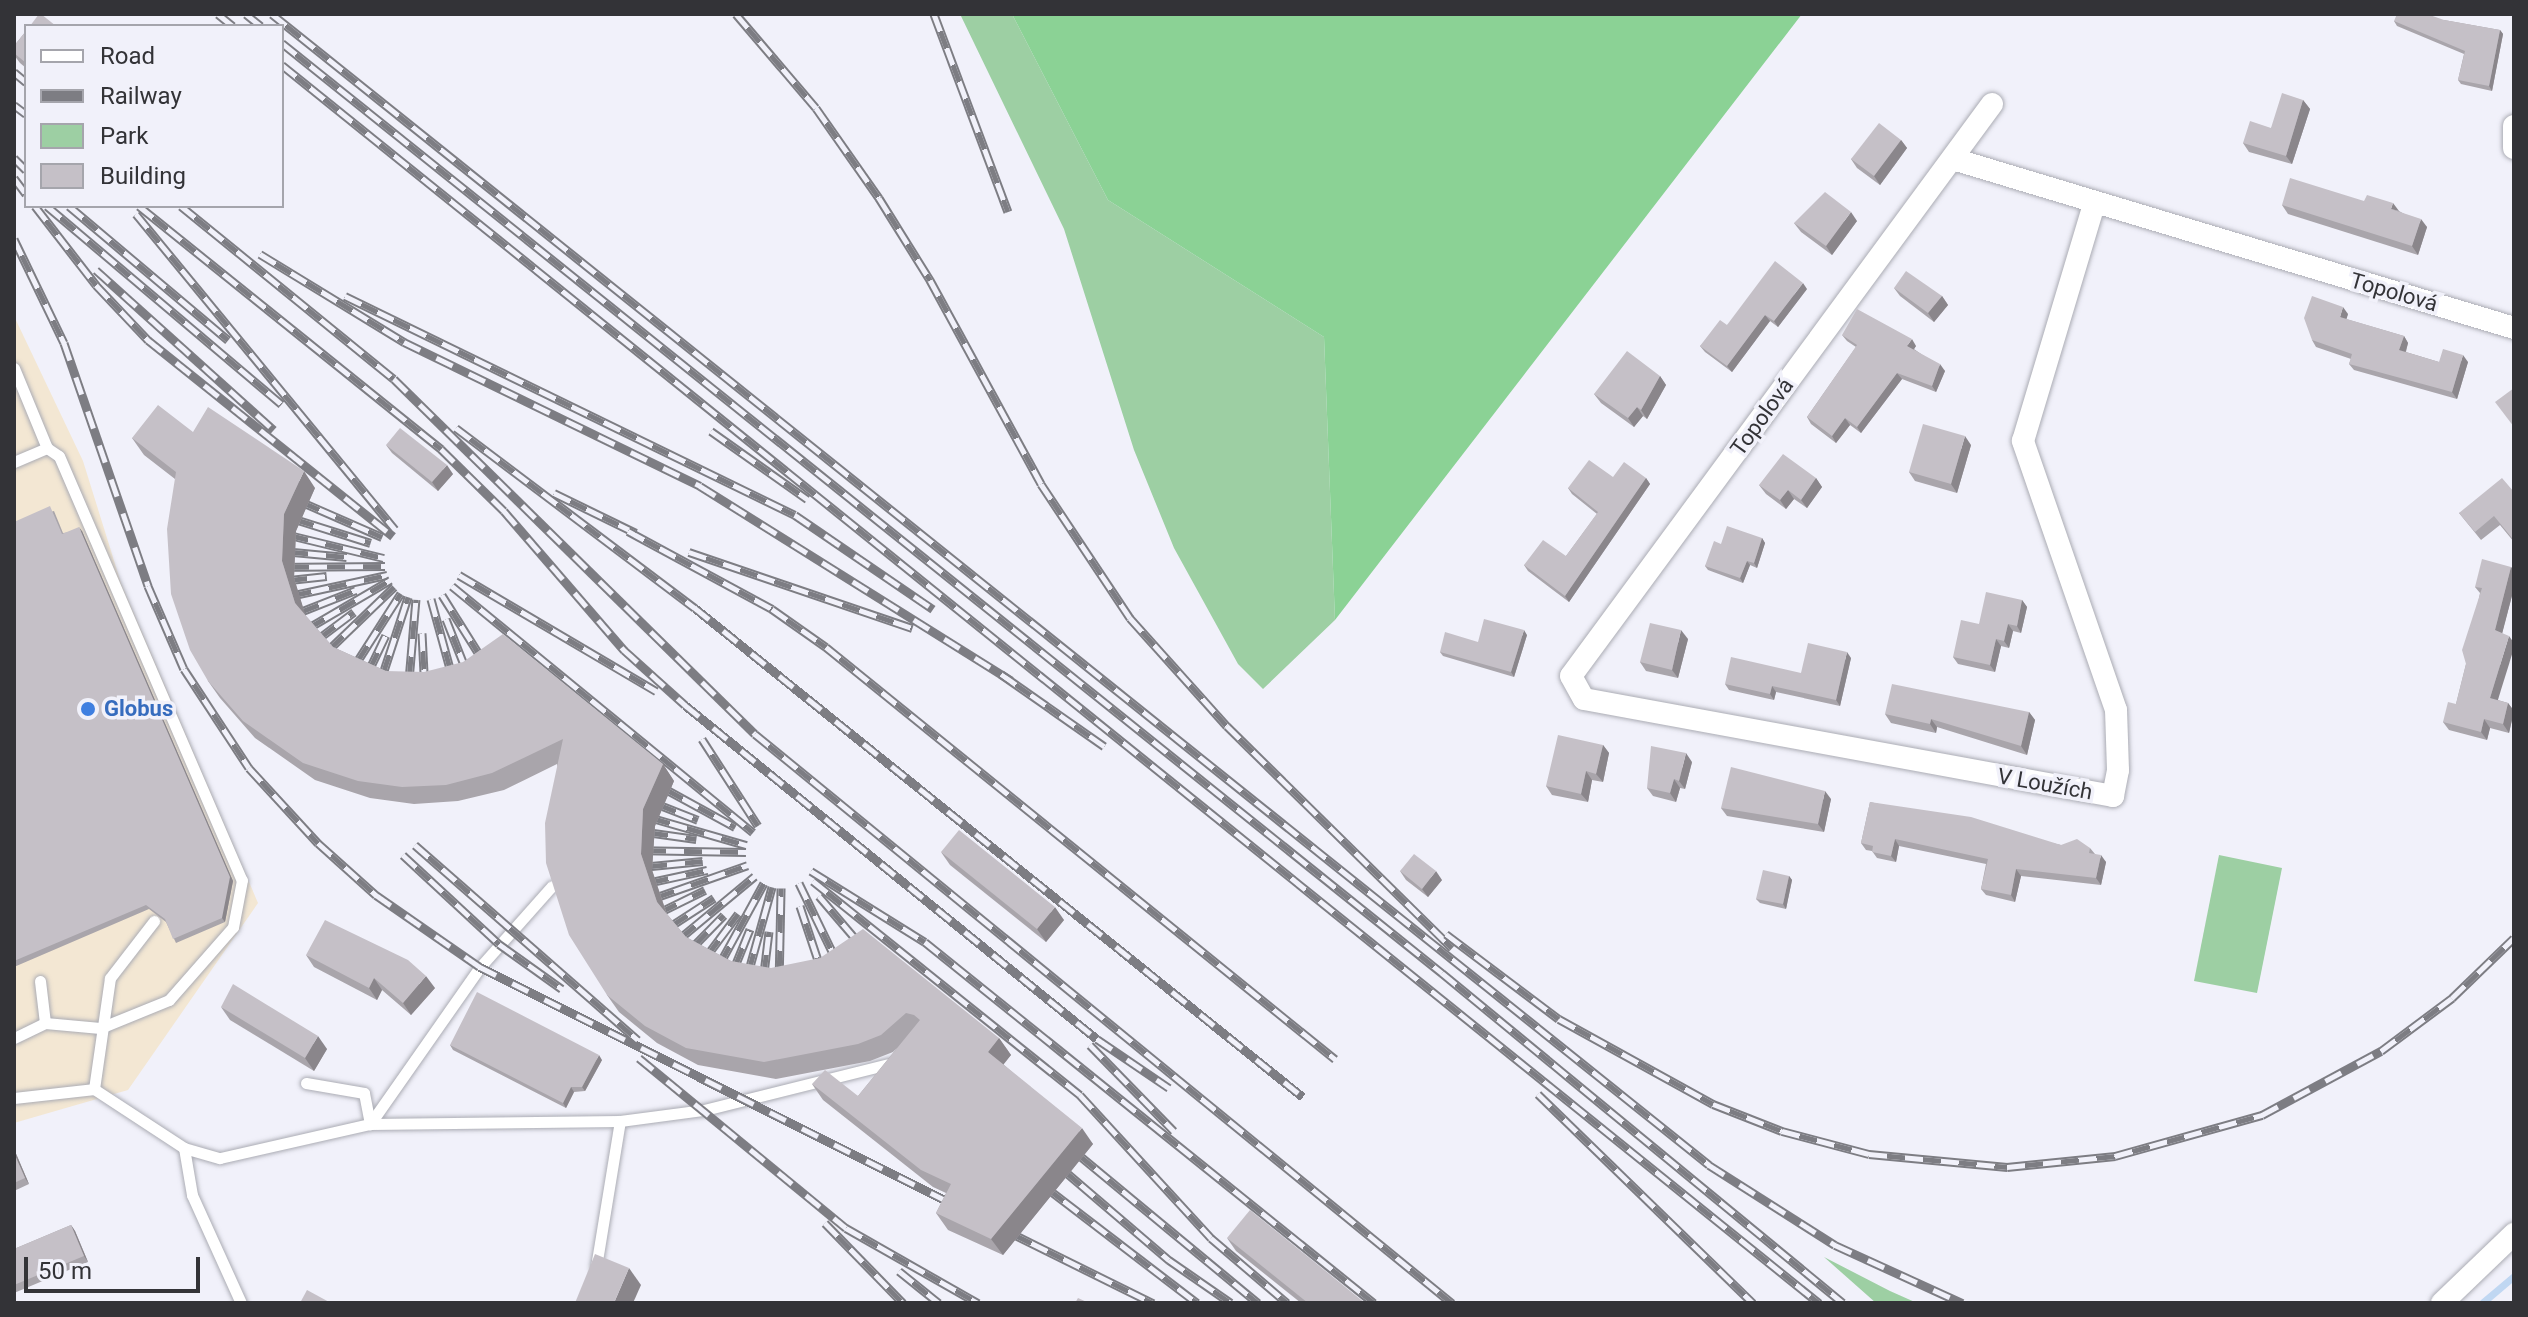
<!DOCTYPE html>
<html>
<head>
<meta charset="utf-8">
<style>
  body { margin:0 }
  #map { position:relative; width:2528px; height:1317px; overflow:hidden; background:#f1f1fa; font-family:Roboto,sans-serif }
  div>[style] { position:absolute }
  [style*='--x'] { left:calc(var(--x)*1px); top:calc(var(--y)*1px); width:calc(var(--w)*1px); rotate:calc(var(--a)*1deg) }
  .commercial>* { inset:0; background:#f3e7d3 }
  .green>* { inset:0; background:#9dcfa3 }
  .forest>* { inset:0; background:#8bd295 }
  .stream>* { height:7px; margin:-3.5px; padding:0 3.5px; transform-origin:3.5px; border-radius:3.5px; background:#c0d7f2 }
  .roads { filter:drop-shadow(0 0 2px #abacb4) drop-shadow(0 0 2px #abacb4) }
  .lane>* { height:11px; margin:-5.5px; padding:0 5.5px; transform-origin:5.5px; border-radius:5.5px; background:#fff }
  .street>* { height:22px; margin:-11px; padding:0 11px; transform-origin:11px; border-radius:11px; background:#fff }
  .rail>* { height:9px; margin-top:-4.5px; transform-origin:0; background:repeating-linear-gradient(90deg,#f1f1fa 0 18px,#7d7d83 0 36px); box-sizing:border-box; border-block:2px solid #7d7d83 }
  .wall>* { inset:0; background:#a9a5ab }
  .shaded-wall>* { inset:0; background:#8a868b }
  .building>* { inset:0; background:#c5c0c7 }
  .dots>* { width:22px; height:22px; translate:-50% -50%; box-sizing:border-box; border:4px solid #f1f1fa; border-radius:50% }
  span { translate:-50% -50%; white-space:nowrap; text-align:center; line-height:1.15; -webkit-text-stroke:7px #f1f1fa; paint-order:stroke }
  .street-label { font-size:22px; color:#333337 }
  .shop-label { font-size:22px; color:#366cbe; font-weight:700 }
  .left { translate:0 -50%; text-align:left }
  .frame { position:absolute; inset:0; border:16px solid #333337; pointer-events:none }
  .legend { position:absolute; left:24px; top:24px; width:260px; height:184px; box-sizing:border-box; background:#f1f1fa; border:2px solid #a5a5ac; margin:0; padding:10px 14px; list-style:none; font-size:24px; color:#333337 }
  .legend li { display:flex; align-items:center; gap:16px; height:40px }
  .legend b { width:40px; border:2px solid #a5a5ac }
  .scale { position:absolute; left:24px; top:1257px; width:176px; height:36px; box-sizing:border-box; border:4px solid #333337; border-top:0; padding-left:10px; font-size:24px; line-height:28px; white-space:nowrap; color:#333337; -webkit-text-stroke:6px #f1f1fa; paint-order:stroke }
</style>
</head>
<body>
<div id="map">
  <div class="commercial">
    <i style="clip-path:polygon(14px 316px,83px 461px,121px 583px,258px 903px,128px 1090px,14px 1123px)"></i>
  </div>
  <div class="green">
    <i style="clip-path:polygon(960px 14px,1012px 14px,1108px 200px,1324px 337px,1335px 620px,1263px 689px,1238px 664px,1174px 548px,1134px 450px,1064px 229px)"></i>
    <i style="clip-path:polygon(2219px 855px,2282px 868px,2257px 993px,2194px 981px)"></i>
    <i style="clip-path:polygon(1824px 1257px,1890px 1291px,1917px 1303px,1876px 1303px)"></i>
  </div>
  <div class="forest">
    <i style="clip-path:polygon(1012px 14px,1802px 14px,1335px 620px,1324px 337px,1108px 200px)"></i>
  </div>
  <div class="stream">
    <i style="--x:2482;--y:1303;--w:42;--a:-40.2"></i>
  </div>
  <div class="roads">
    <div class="lane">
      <i style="--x:14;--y:368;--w:87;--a:67.6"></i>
      <i style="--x:47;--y:448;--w:14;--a:34"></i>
      <i style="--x:59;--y:456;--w:462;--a:66.7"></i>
      <i style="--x:242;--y:880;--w:48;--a:100.8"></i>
      <i style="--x:233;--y:927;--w:97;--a:131.2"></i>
      <i style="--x:169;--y:1000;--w:74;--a:157.9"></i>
      <i style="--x:100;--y:1028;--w:55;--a:-174.8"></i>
      <i style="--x:45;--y:1023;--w:34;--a:154"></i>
      <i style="--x:14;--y:462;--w:36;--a:-23"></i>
      <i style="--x:40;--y:981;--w:42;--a:83.2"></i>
      <i style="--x:306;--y:1083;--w:59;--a:9.8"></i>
      <i style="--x:364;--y:1093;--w:32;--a:79"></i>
      <i style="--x:94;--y:1089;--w:112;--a:-81.8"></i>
      <i style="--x:110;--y:978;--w:72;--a:-52.3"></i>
      <i style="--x:14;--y:1098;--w:81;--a:-6.4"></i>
      <i style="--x:94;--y:1089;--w:108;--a:33.2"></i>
      <i style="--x:184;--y:1148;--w:48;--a:80.3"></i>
      <i style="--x:192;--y:1195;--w:119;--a:65.6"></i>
      <i style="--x:370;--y:1124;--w:192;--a:-55"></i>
      <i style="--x:480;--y:967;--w:108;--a:-48.4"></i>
      <i style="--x:184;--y:1148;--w:37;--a:16"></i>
      <i style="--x:220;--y:1158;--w:154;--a:-12.8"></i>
      <i style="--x:370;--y:1124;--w:250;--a:-0.7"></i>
      <i style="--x:620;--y:1121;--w:85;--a:-7.5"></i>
      <i style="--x:704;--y:1110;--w:195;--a:-14"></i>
      <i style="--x:596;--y:1267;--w:148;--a:-80.7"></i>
    </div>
    <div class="street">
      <i style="--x:1992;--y:104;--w:710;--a:126.35"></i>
      <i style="--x:1571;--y:676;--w:26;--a:61"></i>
      <i style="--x:1584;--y:699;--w:538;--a:10.39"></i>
      <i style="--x:2113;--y:796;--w:26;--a:-79"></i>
      <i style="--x:2118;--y:770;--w:60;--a:-91.9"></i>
      <i style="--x:2116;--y:710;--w:285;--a:-109.1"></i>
      <i style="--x:2023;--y:441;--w:247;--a:-73.3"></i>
      <i style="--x:2514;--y:126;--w:22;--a:90"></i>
      <i style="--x:1953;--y:159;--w:586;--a:16.76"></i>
      <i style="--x:2442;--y:1303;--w:100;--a:-43.8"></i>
    </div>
  </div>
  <div class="rail">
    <i style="--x:218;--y:14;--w:19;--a:39"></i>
    <i style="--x:246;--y:14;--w:19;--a:39"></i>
    <i style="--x:272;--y:14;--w:1841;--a:38.69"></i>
    <i style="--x:1709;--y:1165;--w:149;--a:32.4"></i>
    <i style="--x:1835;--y:1245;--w:140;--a:24.5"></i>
    <i style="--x:736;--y:14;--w:123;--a:49.6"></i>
    <i style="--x:816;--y:108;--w:110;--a:55"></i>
    <i style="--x:879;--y:198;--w:97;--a:58.1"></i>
    <i style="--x:930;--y:280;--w:232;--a:61.4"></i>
    <i style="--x:1041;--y:484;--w:161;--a:56.4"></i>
    <i style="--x:1130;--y:618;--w:145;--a:48.1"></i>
    <i style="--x:1227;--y:726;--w:316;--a:44.6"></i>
    <i style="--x:934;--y:14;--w:211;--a:69.5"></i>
    <i style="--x:282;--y:43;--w:1487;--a:38.72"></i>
    <i style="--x:1442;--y:973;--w:519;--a:39.45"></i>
    <i style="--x:282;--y:65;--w:1974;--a:38.85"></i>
    <i style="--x:14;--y:72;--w:16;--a:40"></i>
    <i style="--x:14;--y:105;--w:15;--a:37"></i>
    <i style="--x:14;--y:158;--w:17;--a:45"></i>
    <i style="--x:14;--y:178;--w:20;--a:53"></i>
    <i style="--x:35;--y:206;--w:100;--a:52.3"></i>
    <i style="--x:96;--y:285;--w:76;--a:46.6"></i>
    <i style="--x:148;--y:340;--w:314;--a:38.7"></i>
    <i style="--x:47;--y:206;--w:307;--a:40.2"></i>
    <i style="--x:69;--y:206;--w:208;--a:40.1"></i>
    <i style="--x:139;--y:206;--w:388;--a:38.8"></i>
    <i style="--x:441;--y:449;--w:88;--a:44.5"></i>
    <i style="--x:504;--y:511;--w:184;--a:49.2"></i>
    <i style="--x:624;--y:650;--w:82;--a:42"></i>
    <i style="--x:685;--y:705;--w:530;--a:39.03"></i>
    <i style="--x:1097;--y:1039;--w:87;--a:34.2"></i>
    <i style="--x:181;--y:206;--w:274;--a:39.1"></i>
    <i style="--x:394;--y:379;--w:506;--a:44.52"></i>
    <i style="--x:755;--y:734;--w:900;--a:39.23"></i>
    <i style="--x:136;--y:214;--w:408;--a:50.6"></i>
    <i style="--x:14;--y:239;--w:115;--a:64.3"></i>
    <i style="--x:64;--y:343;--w:257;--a:70.9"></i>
    <i style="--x:148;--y:586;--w:90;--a:66.6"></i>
    <i style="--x:184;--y:669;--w:118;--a:56.7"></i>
    <i style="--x:249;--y:768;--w:102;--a:47.4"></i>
    <i style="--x:318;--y:843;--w:78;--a:41.9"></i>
    <i style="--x:376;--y:895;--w:126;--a:34.7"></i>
    <i style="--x:480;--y:967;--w:540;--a:26.61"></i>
    <i style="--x:260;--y:254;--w:169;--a:31.4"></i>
    <i style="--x:404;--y:342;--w:329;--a:25.9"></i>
    <i style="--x:700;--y:486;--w:367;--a:32"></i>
    <i style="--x:96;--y:270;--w:239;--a:42"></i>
    <i style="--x:345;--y:296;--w:500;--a:25.95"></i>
    <i style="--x:795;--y:515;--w:167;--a:34.3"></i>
    <i style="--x:456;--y:428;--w:299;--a:37"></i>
    <i style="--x:695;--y:608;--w:780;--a:38.81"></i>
    <i style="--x:711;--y:431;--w:118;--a:35.3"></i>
    <i style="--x:554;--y:493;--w:91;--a:26"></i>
    <i style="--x:286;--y:495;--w:105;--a:23.6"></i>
    <i style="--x:279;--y:514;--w:96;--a:17.5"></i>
    <i style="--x:273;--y:531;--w:114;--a:13.7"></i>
    <i style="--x:628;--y:531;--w:164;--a:28.4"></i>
    <i style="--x:772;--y:609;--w:66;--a:35.1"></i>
    <i style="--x:826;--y:647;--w:655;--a:38.99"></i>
    <i style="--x:272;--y:550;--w:75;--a:5.3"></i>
    <i style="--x:689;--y:552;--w:236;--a:18.8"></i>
    <i style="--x:273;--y:567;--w:112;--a:-0.5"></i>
    <i style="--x:459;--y:575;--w:229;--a:30.5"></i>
    <i style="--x:271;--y:582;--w:56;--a:-6.1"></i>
    <i style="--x:452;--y:586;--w:389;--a:39.3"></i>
    <i style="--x:442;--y:595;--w:89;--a:57.9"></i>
    <i style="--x:276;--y:599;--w:114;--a:-12.2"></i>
    <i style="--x:431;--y:599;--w:91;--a:74.7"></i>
    <i style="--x:285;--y:618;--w:76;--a:-21.5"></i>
    <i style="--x:446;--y:619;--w:68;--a:68.4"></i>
    <i style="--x:422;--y:633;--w:60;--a:87.1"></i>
    <i style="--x:293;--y:637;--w:113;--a:-30.4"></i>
    <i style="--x:306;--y:648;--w:60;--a:-36.9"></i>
    <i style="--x:317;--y:661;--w:107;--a:-43.9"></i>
    <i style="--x:1001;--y:674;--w:126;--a:35"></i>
    <i style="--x:348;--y:676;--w:98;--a:-57.4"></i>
    <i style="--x:362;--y:685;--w:55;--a:-64.4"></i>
    <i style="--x:378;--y:689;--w:97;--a:-71.9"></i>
    <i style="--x:408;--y:692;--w:93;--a:-85.1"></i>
    <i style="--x:702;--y:739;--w:103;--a:57.2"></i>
    <i style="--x:651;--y:781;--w:96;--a:28.7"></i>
    <i style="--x:642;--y:798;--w:60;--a:21.4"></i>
    <i style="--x:635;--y:813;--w:116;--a:16.1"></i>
    <i style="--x:632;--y:830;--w:65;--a:8"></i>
    <i style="--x:415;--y:845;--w:296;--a:41.2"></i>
    <i style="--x:630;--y:850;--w:116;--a:1"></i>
    <i style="--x:403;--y:855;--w:131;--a:42.8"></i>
    <i style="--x:499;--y:944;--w:77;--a:35.5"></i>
    <i style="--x:631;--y:868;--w:72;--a:-5.6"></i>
    <i style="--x:811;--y:871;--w:134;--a:31.9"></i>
    <i style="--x:925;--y:942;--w:576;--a:38.8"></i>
    <i style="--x:813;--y:881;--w:342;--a:38.7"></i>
    <i style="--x:1080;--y:1095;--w:194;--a:47.5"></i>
    <i style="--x:1211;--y:1238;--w:100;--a:40.5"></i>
    <i style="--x:799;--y:883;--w:94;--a:64.2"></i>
    <i style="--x:633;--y:886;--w:76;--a:-12.2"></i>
    <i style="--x:819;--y:896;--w:72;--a:49.5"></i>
    <i style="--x:640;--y:903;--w:114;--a:-19.4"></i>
    <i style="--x:800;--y:906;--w:76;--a:71.6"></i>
    <i style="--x:644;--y:920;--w:68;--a:-26.2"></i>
    <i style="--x:1446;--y:934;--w:141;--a:37"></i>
    <i style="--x:1559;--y:1019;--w:176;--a:28.9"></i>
    <i style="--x:1713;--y:1104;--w:74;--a:21.4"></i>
    <i style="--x:1782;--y:1131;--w:90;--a:14.8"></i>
    <i style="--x:1869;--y:1154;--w:139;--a:5.4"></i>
    <i style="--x:2007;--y:1167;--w:109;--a:-5.8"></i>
    <i style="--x:2115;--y:1156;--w:153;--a:-15.6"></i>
    <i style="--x:2262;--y:1115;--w:135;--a:-28.3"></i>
    <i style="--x:2381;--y:1051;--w:89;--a:-36.7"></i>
    <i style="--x:2452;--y:998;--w:86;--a:-44.1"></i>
    <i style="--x:657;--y:935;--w:68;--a:-33"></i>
    <i style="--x:667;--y:949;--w:114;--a:-39.7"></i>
    <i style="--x:682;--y:958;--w:60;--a:-45.7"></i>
    <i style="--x:697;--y:969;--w:69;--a:-53.3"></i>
    <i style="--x:712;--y:978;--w:108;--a:-61.3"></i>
    <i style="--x:729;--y:981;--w:56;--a:-68"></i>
    <i style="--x:779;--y:986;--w:98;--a:-88.8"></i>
    <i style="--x:744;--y:988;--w:105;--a:-74.5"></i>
    <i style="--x:762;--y:990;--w:59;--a:-83.2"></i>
    <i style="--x:1090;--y:1045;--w:120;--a:45.7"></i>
    <i style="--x:639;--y:1058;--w:268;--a:39.4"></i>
    <i style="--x:846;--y:1228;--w:152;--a:29.6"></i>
    <i style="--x:1538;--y:1094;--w:300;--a:44.2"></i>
    <i style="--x:1067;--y:1145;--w:248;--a:39.6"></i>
    <i style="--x:1053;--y:1161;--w:153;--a:40.5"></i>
    <i style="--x:1169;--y:1260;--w:75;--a:34.7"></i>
    <i style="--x:1035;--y:1179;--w:204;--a:37.4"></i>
    <i style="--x:825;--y:1223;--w:112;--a:45.7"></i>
    <i style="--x:999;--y:1227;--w:172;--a:26.3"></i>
    <i style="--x:899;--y:1271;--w:51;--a:38.7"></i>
  </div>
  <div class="wall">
    <i style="clip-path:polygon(2444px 20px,2500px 30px,2503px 34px,2492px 91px,2461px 84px,2458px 80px,2464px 54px,2397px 26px,2394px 21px)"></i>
    <i style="clip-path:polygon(26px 31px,26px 68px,20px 63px,14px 55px,14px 46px)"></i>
    <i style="clip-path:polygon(2303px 100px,2310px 109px,2292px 164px,2249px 152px,2243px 143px,2271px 128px)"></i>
    <i style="clip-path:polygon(1901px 140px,1907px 148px,1880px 185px,1857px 168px,1851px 159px)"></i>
    <i style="clip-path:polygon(2364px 201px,2399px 211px,2427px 227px,2418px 255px,2288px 214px,2282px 205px)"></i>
    <i style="clip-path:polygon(1857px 221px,1832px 255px,1801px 232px,1794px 223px)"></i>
    <i style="clip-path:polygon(1894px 288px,1942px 296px,1948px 305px,1934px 322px,1900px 296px)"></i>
    <i style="clip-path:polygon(1807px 289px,1778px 327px,1770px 321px,1732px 372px,1705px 352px,1700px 346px,1727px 325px)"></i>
    <i style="clip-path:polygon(2348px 314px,2346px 319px,2404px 336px,2408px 343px,2406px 352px,2439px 362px,2468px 362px,2457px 399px,2354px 370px,2349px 364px,2351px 359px,2316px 347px,2312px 340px)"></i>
    <i style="clip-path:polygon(1842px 335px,1916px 346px,1914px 349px,1945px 371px,1936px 392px,1902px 379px,1861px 433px,1850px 425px,1836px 443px,1811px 424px,1807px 417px,1856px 347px,1847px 341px)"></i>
    <i style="clip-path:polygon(1660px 376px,1666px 385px,1647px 419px,1643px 416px,1634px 427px,1601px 403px,1594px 394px)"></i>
    <i style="clip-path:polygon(193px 432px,315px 488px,296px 531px,294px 578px,305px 615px,333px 647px,386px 671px,663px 764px,674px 781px,655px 826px,652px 870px,667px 914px,686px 937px,731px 961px,999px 1038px,1011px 1055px,1003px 1064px,1093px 1144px,1003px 1255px,948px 1230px,936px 1213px,946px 1193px,933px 1187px,823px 1100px,812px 1084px,858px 1096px,897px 1048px,893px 1052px,870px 1061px,776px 1079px,698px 1065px,657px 1043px,619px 1012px,607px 995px,557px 764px,504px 790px,458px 801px,414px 804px,370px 798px,315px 780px,255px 738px,220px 698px,208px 681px,175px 479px,144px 455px,132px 438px)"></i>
    <i style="clip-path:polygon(386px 445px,453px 474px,438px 491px,392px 453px)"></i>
    <i style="clip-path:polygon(1971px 445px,1957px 493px,1915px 481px,1909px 472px)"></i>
    <i style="clip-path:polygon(1613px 477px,1646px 478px,1650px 484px,1569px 602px,1528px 571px,1524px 565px,1566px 556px,1597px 514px,1572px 494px,1568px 488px)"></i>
    <i style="clip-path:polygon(1816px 478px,1822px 487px,1807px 508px,1794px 499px,1786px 509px,1766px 494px,1759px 485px)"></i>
    <i style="clip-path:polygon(2514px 492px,2514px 542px,2500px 525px,2481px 540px,2459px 513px)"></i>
    <i style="clip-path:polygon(54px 511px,63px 533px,82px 531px,233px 881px,225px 922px,176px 943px,166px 922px,149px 909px,14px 967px,14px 522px)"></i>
    <i style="clip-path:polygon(1762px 538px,1765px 543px,1757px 568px,1750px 565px,1743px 583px,1708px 570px,1705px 566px,1721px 544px)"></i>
    <i style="clip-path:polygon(2511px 567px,2514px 571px,2514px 588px,2502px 633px,2498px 700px,2508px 703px,2514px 711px,2509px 733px,2490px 728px,2487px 740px,2449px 730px,2443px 722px,2456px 704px,2466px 664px,2480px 593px,2475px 587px)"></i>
    <i style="clip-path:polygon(2022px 600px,2027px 607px,2021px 633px,2013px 631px,2009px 648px,2001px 646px,1995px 672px,1958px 664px,1953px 657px,1979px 624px)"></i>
    <i style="clip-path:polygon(1527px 635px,1514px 677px,1443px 656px,1440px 652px,1478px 642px)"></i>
    <i style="clip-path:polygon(1688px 639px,1678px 678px,1646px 671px,1640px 662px)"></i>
    <i style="clip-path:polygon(1851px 658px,1840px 706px,1776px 692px,1774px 700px,1729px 690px,1725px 684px,1801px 673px)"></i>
    <i style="clip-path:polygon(2029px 712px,2035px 720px,2027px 755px,1937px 727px,1936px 733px,1891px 723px,1885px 714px)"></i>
    <i style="clip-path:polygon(1603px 745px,1609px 753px,1603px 782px,1592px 780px,1588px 802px,1552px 795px,1546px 786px)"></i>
    <i style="clip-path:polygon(1692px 762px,1685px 789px,1680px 788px,1676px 802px,1653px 796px,1647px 788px)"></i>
    <i style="clip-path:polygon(1831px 799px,1824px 832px,1727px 816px,1721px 808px)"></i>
    <i style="clip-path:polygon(1870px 802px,2061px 845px,2090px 848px,2095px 854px,2106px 862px,2101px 885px,2021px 876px,2015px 902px,1986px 895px,1981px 889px,1986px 864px,1899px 846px,1896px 862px,1877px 858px,1872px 851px,1866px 850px,1861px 843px)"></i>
    <i style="clip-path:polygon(941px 852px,1064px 920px,1046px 942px,950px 865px)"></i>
    <i style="clip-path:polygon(1400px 871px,1442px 880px,1428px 897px,1406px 880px)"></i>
    <i style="clip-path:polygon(1789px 876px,1792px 880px,1786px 909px,1760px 903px,1756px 899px)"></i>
    <i style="clip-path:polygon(306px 955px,435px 988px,411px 1015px,382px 990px,377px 1000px,314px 967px)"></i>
    <i style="clip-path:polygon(221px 1007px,327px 1049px,314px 1071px,230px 1020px)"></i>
    <i style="clip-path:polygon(450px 1045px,602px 1060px,585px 1091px,574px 1092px,566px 1108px,453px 1050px)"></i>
    <i style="clip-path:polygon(14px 1149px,29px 1184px,14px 1191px)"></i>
    <i style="clip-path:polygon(71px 1225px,75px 1231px,88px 1262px,14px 1293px,14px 1249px)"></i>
    <i style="clip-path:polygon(1227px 1238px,1365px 1303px,1301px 1303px,1236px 1251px)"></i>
  </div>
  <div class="shaded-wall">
    <i style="clip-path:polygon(2500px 30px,2503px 34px,2492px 91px,2489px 86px)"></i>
    <i style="clip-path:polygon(2303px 100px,2310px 109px,2292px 164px,2286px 156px)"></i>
    <i style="clip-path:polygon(1901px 140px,1907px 148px,1880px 185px,1874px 176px)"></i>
    <i style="clip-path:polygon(2393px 203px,2399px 211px,2391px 209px)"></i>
    <i style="clip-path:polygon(1851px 212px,1857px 221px,1832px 255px,1826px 246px)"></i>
    <i style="clip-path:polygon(2421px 219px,2427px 227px,2418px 255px,2412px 246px)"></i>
    <i style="clip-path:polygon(1803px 283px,1807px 289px,1778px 327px,1774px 321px)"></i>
    <i style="clip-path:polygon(1942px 296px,1948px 305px,1934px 322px,1928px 313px)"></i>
    <i style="clip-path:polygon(2343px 307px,2348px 314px,2345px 324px,2340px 317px)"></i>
    <i style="clip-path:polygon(1765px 315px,1770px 321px,1732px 372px,1727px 366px)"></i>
    <i style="clip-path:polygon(2404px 336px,2408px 343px,2404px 357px,2399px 350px)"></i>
    <i style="clip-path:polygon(1912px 339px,1916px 346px,1912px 352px,1907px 346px)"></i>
    <i style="clip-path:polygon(2463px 355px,2468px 362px,2457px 399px,2452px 392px)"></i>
    <i style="clip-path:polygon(1940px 364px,1945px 371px,1936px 392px,1932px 386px)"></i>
    <i style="clip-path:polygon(1897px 373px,1902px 379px,1861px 433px,1857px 427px)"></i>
    <i style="clip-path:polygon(1660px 376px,1666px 385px,1647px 419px,1641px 410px)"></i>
    <i style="clip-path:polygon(1637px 407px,1643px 416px,1634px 427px,1628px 418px)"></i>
    <i style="clip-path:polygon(1845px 418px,1850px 425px,1836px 443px,1832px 436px)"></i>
    <i style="clip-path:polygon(1965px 436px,1971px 445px,1957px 493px,1951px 484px)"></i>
    <i style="clip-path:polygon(447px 465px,453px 474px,438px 491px,432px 482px)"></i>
    <i style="clip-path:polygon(304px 471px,315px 488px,296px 531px,294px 578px,307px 620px,295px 603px,282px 561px,284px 514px)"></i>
    <i style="clip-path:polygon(1646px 478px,1650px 484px,1569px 602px,1565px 596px)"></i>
    <i style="clip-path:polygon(1816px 478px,1822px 487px,1807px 508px,1801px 500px)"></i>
    <i style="clip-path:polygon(1788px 490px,1794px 499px,1786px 509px,1780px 500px)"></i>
    <i style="clip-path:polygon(79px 527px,82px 531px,233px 881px,225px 922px,222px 918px)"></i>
    <i style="clip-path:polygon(1762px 538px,1765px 543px,1757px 568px,1754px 563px)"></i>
    <i style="clip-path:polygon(1747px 561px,1750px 565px,1743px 583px,1740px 578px)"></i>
    <i style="clip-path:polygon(2511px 567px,2514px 571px,2514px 588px,2501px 638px,2495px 630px)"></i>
    <i style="clip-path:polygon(2022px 600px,2027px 607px,2021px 633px,2017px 626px)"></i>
    <i style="clip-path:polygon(2008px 624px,2013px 631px,2009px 648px,2004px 641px)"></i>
    <i style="clip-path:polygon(1524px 630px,1527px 635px,1514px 677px,1511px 672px)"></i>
    <i style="clip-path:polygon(1681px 630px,1688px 639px,1678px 678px,1672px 670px)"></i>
    <i style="clip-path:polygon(2509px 636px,2514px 643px,2514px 648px,2496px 706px,2490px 698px)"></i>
    <i style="clip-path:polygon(1996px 639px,2001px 646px,1995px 672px,1990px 665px)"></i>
    <i style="clip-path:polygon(1847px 652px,1851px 658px,1840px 706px,1836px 700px)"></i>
    <i style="clip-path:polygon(1772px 686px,1776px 692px,1774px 700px,1770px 694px)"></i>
    <i style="clip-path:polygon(2508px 703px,2514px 711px,2509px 733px,2503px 724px)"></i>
    <i style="clip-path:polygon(2029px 712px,2035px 720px,2027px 755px,2021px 746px)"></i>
    <i style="clip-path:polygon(1931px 719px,1937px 727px,1936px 733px,1930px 724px)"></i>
    <i style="clip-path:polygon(2484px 719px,2490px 728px,2487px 740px,2481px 732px)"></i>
    <i style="clip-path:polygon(1603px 745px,1609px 753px,1603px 782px,1596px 774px)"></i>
    <i style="clip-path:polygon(1686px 753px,1692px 762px,1685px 789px,1679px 781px)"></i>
    <i style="clip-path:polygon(663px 764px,674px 781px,655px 826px,652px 870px,668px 918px,657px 902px,641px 854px,643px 809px)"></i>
    <i style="clip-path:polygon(1586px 771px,1592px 780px,1588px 802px,1581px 794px)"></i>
    <i style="clip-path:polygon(1674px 779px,1680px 788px,1676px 802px,1670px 793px)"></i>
    <i style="clip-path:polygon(1825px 791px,1831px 799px,1824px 832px,1818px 824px)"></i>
    <i style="clip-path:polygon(1895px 839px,1899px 846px,1896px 862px,1891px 856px)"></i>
    <i style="clip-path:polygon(2101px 855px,2106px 862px,2101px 885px,2096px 878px)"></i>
    <i style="clip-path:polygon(2016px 869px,2021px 876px,2015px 902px,2011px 895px)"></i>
    <i style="clip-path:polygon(1436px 871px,1442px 880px,1428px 897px,1422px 889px)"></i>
    <i style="clip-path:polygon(1789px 876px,1792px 880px,1786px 909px,1783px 904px)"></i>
    <i style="clip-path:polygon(1055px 907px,1064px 920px,1046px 942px,1037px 929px)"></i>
    <i style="clip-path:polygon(426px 976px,435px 988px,411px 1015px,403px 1003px)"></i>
    <i style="clip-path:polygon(374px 978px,382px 990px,377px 1000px,369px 988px)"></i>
    <i style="clip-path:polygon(318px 1036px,327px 1049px,314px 1071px,305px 1058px)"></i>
    <i style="clip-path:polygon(999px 1038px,1011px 1055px,1000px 1069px,988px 1052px)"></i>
    <i style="clip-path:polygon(599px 1055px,602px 1060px,585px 1091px,582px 1087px)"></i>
    <i style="clip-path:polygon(571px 1087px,574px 1092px,566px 1108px,563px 1103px)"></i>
    <i style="clip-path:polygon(1082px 1128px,1093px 1144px,1003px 1255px,991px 1239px)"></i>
    <i style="clip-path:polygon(14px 1149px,29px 1184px,25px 1178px,14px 1153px)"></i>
    <i style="clip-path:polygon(71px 1225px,75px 1231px,88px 1262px,84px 1256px)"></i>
    <i style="clip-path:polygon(629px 1268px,641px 1285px,633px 1303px,614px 1303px)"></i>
  </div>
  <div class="building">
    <i style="clip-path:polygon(39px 14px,41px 14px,56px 26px,30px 26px)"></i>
    <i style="clip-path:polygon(2397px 14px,2427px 14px,2444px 20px,2500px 30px,2489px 86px,2458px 80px,2465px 51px,2394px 21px)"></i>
    <i style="clip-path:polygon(26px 31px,26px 63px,14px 53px,14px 46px)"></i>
    <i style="clip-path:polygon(2282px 93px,2303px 100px,2286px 156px,2243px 143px,2250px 121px,2271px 128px)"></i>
    <i style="clip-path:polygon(1879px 123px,1901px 140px,1874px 176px,1851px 159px)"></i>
    <i style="clip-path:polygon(2290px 178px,2364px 201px,2367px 195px,2393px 203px,2391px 209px,2421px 219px,2412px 246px,2282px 205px)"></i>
    <i style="clip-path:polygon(1825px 192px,1851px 212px,1826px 246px,1794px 223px)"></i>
    <i style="clip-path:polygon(1775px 261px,1803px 283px,1774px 321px,1765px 315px,1727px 366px,1700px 346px,1720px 320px,1727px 325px)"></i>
    <i style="clip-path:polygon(1906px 271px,1942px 296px,1928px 313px,1894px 288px)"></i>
    <i style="clip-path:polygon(2312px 296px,2343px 307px,2340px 317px,2404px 336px,2399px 350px,2439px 362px,2443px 349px,2463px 355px,2452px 392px,2349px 364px,2352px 354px,2312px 340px,2304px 318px)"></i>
    <i style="clip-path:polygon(1857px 309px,1912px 339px,1907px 346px,1940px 364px,1932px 386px,1897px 373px,1857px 427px,1845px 418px,1832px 436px,1807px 417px,1857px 345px,1842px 335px)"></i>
    <i style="clip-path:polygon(1627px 351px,1660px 376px,1641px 410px,1637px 407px,1628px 418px,1594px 394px)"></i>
    <i style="clip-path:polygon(2514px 388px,2514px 427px,2495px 402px)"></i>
    <i style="clip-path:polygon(158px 405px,193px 432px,208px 407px,304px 471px,284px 514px,282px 561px,295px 603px,333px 647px,386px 671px,424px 672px,463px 662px,503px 634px,663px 764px,643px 809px,641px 854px,657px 902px,686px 937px,731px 961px,771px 968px,820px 958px,863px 929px,999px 1038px,988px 1052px,1082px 1128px,991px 1239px,936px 1213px,951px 1184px,921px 1170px,812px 1084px,825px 1070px,858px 1096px,920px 1020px,914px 1015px,906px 1013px,881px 1035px,858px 1044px,764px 1062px,686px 1048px,645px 1026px,607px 995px,569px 935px,546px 863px,545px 823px,563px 739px,492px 773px,446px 785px,402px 787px,358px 781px,303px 763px,243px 721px,208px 681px,190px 650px,171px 594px,167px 529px,176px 472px,132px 438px)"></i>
    <i style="clip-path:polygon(1923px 424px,1965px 436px,1951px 484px,1909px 472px)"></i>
    <i style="clip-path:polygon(400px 428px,447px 465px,432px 482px,386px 445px)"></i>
    <i style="clip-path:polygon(1783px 454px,1816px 478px,1801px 500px,1788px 490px,1780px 500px,1759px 485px)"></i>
    <i style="clip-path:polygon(1589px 460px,1613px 477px,1624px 462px,1646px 478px,1565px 596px,1524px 565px,1543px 540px,1566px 556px,1598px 512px,1568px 488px)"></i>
    <i style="clip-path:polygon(2502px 478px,2514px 492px,2514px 536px,2512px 538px,2494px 516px,2475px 532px,2459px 513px)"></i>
    <i style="clip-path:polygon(50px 506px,62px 534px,79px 527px,230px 877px,222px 918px,173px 939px,165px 919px,146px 905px,14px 961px,14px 522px)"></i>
    <i style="clip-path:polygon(1727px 526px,1762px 538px,1754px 563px,1747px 561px,1740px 578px,1705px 566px,1714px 541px,1721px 544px)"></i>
    <i style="clip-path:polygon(2482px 559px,2511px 567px,2495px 630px,2509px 636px,2490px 698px,2508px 703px,2503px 724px,2484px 719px,2481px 732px,2443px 722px,2448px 702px,2456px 704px,2466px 664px,2462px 650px,2482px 588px,2475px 587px)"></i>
    <i style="clip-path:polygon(1986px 592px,2022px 600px,2017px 626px,2008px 624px,2004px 641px,1996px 639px,1990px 665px,1953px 657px,1961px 620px,1979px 624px)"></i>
    <i style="clip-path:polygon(1484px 619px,1524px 630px,1511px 672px,1440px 652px,1445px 632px,1478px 642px)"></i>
    <i style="clip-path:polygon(1650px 623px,1681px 630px,1672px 670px,1640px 662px)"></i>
    <i style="clip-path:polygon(1808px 643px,1847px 652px,1836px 700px,1772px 686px,1770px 694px,1725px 684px,1731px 657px,1801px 673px)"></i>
    <i style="clip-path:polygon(1892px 684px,2029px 712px,2021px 746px,1931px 719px,1930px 724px,1885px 714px)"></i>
    <i style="clip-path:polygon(1558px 735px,1603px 745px,1596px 774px,1586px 771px,1581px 794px,1546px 786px)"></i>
    <i style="clip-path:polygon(1651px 746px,1686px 753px,1679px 781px,1674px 779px,1670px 793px,1647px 788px)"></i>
    <i style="clip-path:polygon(1731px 767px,1825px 791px,1818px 824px,1721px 808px)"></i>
    <i style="clip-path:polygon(1870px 802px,1971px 817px,2061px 845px,2077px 839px,2090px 848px,2089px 853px,2101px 855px,2096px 878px,2016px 869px,2011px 895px,1981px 889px,1988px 859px,1895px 839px,1891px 856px,1872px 852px,1873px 846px,1861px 843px)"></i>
    <i style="clip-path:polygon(959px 830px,1055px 907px,1037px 929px,941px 852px)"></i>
    <i style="clip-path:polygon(1414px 854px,1436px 871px,1422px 889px,1400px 871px)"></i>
    <i style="clip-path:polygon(1763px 870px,1789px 876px,1783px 904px,1756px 899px)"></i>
    <i style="clip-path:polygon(325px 920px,408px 960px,426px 976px,403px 1003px,374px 978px,369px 988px,306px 955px)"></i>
    <i style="clip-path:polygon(233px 984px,318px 1036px,305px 1058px,221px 1007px)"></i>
    <i style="clip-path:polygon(477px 992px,599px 1055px,582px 1087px,571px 1087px,563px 1103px,450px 1045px)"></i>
    <i style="clip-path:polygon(14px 1153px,25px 1178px,14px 1183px)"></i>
    <i style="clip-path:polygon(1250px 1210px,1365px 1303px,1308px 1303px,1227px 1238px)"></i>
    <i style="clip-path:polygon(71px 1225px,84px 1256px,14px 1285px,14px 1249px)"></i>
    <i style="clip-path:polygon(595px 1254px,629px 1268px,614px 1303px,575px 1303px)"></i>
    <i style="clip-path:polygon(307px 1290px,331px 1303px,300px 1303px)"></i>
    <i style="clip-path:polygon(1078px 1298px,1089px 1303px,1075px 1303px)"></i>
  </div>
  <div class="dots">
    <i style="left:88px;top:709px;background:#3f7fe0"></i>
  </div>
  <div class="street-label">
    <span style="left:2394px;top:292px;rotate:16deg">Topolová</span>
    <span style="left:1762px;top:417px;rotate:-54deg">Topolová</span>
    <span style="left:2045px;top:784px;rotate:10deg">V Loužích</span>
  </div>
  <div class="shop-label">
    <span class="left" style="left:104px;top:709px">Globus</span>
  </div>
  <div class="frame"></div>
  <ul class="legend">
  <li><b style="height:10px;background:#fff"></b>Road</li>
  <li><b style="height:10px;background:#7d7d83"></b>Railway</li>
  <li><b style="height:22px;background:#9dcfa3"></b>Park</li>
  <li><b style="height:22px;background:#c5c0c7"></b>Building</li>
  </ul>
  <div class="scale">50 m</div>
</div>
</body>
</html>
